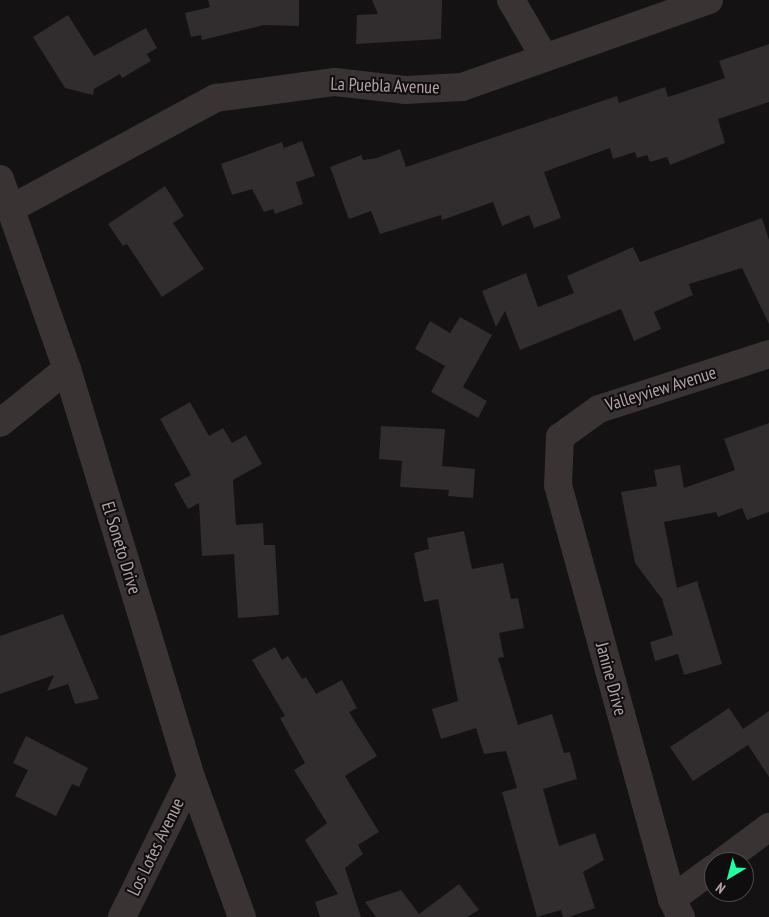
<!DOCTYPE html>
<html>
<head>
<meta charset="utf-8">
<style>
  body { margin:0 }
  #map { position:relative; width:769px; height:917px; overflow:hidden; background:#141212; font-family:"PT Sans Narrow",sans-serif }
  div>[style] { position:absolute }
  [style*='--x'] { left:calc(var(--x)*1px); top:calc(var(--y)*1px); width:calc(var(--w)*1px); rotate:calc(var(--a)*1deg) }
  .building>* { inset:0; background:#312c2d }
  .street>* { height:28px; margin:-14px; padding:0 14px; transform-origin:14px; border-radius:14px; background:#393334 }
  span { translate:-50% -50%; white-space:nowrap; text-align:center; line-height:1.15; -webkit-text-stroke:4px #0f0d0d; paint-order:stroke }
  .street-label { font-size:18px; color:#b6a2aa }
  .north { position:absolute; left:704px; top:852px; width:50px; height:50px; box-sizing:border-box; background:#0f0d0d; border:1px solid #52494c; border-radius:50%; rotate:217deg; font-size:14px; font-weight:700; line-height:20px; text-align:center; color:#b6a2aa }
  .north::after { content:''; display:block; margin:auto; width:18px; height:22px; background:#1fffa1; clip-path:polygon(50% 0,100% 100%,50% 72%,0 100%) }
</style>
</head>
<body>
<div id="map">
  <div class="building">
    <i style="clip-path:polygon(208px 0,299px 0,299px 26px,264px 25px,202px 40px,201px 35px,191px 37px,185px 13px,210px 7px)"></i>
    <i style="clip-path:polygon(372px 0,442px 0,441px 39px,356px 44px,357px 15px,378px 14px)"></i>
    <i style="clip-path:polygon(68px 15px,94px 56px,146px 28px,157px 48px,147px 54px,151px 61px,122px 78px,120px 74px,94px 89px,93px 95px,65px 88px,33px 37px)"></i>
    <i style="clip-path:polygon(769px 44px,769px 102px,718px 119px,725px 143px,670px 165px,667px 157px,650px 162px,647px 155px,637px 158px,635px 152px,613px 159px,610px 148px,544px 172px,561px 218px,534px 228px,529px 215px,502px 226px,493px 202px,442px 220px,441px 215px,380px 234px,371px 211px,349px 219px,330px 167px,361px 155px,363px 160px,377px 158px,400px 149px,406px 167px,617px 96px,619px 103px,665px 87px,668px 97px,725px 78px,719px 61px)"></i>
    <i style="clip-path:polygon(302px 141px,315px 176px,296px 182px,303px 204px,275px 214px,273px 209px,264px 212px,252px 189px,232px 195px,221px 164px,282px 142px,284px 148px)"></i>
    <i style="clip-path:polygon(165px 186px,184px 216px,173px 223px,204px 269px,162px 297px,127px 244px,123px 246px,108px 224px)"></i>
    <i style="clip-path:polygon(762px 218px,769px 240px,769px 324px,742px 268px,689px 284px,693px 295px,654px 312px,661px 329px,634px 341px,621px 309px,520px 350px,505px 311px,496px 327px,482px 291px,526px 273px,538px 307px,574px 293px,567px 276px,633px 247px,640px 262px)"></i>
    <i style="clip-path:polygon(460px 317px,492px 335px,463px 387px,487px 401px,478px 418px,431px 392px,445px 366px,415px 349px,430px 321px,450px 333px)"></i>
    <i style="clip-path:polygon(190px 402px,209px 436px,223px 428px,232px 443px,246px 435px,262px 464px,233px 480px,236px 525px,263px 523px,264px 545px,275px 545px,279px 615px,238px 618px,234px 554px,202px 556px,199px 503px,188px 509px,174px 484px,191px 475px,160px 419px)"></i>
    <i style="clip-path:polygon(769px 423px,769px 512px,747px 520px,742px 508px,718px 517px,716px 512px,664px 522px,677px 588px,697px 581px,722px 664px,684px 675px,678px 654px,655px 661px,650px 642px,673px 635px,662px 599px,635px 563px,621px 492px,657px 486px,654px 470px,680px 465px,684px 488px,735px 470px,724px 439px)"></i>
    <i style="clip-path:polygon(381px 426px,445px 429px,442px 466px,475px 469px,473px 498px,448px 496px,449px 490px,400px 487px,402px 461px,379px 459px)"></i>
    <i style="clip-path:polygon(464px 531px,472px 569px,503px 563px,511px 599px,518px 598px,524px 628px,499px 633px,504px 657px,498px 658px,518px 725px,552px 714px,564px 753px,570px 752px,577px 779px,543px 789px,559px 846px,595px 833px,604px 860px,583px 872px,595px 908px,569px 917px,563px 917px,561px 910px,537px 917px,502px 792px,517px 788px,506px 751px,484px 754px,476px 728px,441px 739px,432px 709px,458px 701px,438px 599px,424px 602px,414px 553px,429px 549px,427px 538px)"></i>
    <i style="clip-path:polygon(63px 614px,99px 699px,75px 704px,68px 684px,47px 691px,54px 675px,0 694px,0 636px)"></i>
    <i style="clip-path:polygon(275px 647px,282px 660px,288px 656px,302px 679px,306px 677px,316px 694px,342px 680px,357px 708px,349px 712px,377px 756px,345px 776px,379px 832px,358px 845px,363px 854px,345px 868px,361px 917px,320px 917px,315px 902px,338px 894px,305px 840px,327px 823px,294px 770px,305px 763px,280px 718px,285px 716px,252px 660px)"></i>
    <i style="clip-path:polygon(729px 708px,743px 729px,769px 711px,769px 777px,748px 745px,693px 781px,670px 747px)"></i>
    <i style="clip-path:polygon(26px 736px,88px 768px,79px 787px,72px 784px,56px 816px,15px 796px,28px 770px,13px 763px)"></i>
    <i style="clip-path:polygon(459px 884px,479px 910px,467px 917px,376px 917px,365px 902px,401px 890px,419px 914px)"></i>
  </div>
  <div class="street">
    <i style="--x:511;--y:0;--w:64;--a:59.8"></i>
    <i style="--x:0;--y:179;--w:201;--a:70.6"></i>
    <i style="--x:67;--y:369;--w:426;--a:73.1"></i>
    <i style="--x:191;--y:777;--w:149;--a:70"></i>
    <i style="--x:14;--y:207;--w:230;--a:-28.4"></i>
    <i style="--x:216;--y:98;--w:120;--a:-7.7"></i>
    <i style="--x:335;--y:82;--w:70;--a:6.5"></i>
    <i style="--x:405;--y:90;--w:57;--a:-3"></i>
    <i style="--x:462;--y:87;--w:262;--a:-19.4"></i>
    <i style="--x:0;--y:423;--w:86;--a:-38.9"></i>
    <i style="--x:722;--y:862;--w:59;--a:-36.7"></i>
    <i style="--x:672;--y:899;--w:52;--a:-36.4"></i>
    <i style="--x:122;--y:917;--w:156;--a:-63.8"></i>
    <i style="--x:681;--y:917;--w:20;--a:-117"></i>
    <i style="--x:672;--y:899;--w:429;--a:-105.4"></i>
    <i style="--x:558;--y:485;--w:48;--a:-87.6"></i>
    <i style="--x:560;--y:437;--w:48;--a:-35.7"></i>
    <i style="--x:599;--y:409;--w:179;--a:-17.9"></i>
  </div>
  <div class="street-label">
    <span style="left:385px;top:86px;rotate:2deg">La Puebla Avenue</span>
    <span style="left:661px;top:389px;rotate:-17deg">Valleyview Avenue</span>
    <span style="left:121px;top:548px;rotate:73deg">El Soneto Drive</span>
    <span style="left:611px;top:679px;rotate:75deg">Janine Drive</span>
    <span style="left:156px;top:847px;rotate:-64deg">Los Lotes Avenue</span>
  </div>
  <div class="north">N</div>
</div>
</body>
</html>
